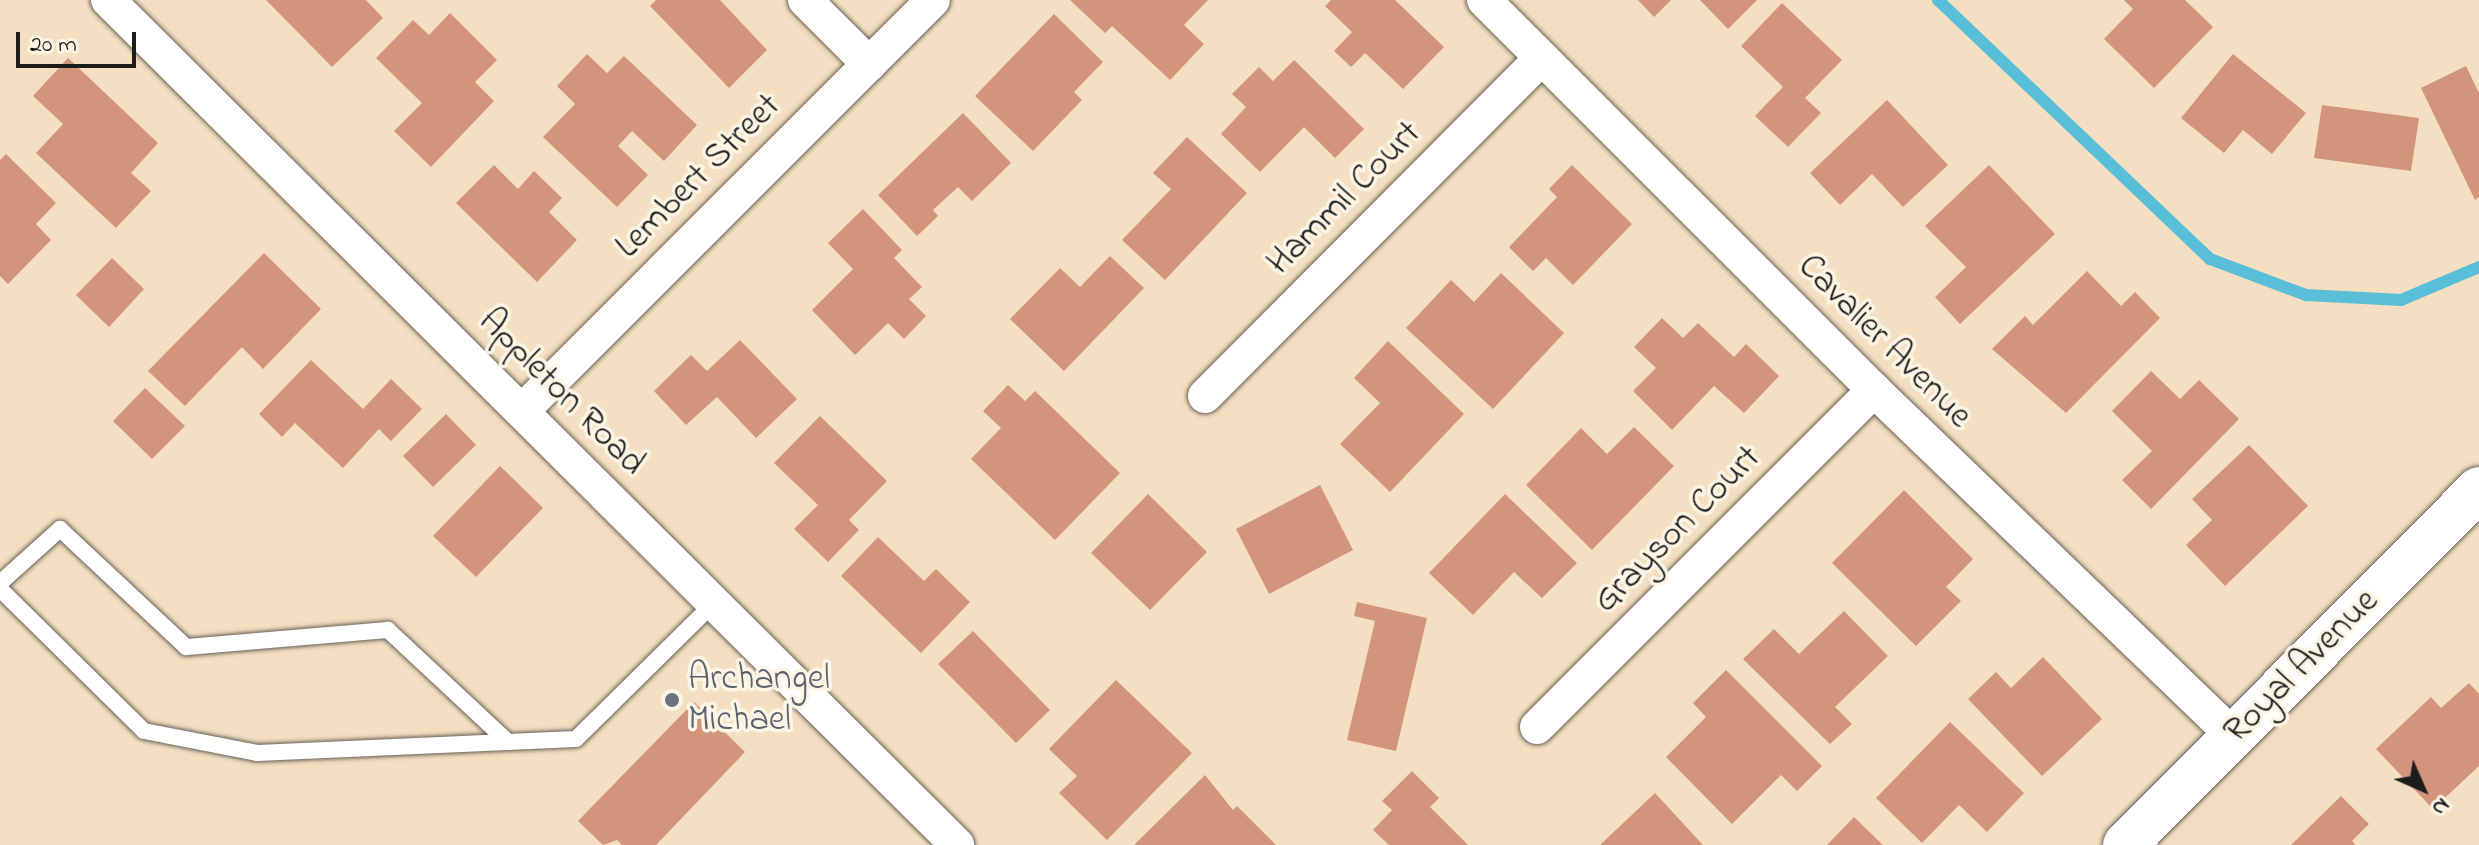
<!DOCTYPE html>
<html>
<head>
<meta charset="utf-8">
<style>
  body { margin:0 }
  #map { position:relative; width:2479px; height:845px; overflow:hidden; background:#f5dfc2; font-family:"Indie Flower",sans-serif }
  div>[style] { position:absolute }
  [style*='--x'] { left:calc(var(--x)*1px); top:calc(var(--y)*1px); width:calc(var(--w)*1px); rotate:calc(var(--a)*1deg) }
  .stream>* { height:12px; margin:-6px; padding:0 6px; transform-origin:6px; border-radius:6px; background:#59bed7 }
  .building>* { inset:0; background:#d3947c }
  .roads { filter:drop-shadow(0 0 2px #686056) drop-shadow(0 0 2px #686056) }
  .lane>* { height:16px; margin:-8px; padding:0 8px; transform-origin:8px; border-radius:8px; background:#fff }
  .street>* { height:34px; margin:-17px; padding:0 17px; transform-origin:17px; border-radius:17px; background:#fff }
  .secondary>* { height:44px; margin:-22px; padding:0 22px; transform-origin:22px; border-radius:22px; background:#fff }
  .dots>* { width:22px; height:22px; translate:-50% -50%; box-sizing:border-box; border:4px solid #fcf5e5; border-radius:50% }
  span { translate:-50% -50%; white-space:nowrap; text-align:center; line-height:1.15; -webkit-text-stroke:7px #fcf5e5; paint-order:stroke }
  .street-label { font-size:36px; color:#1c1c1c }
  .worship-label { font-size:36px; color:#5b616d }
  .left { translate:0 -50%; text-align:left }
  .north { position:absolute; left:2383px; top:749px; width:80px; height:80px; -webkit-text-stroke:6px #fcf5e5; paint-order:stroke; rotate:135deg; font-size:22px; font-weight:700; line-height:32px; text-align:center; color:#1c1c1c }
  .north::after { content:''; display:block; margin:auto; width:28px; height:36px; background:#1c1c1c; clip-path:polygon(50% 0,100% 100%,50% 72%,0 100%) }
  .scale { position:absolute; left:16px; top:32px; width:120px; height:36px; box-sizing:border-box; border:4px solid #1c1c1c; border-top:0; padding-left:10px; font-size:24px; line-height:28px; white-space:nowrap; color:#1c1c1c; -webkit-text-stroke:6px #fcf5e5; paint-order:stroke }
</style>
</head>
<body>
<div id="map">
  <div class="stream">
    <i style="--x:1938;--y:0;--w:376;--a:43.6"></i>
    <i style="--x:2210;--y:259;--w:103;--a:20.6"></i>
    <i style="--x:2306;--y:295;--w:95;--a:3"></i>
    <i style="--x:2401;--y:300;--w:85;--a:-22.9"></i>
  </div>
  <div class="building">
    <i style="clip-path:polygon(266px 0,366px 0,383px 18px,332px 67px)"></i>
    <i style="clip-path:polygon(656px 0,720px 0,767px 50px,729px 88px,650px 6px)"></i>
    <i style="clip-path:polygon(1070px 0,1208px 0,1184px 25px,1204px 44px,1170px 80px,1112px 26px,1105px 33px)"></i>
    <i style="clip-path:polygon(1331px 0,1395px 0,1444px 47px,1403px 89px,1365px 53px,1351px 67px,1334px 51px,1352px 32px,1325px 6px)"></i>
    <i style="clip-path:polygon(1638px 0,1671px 0,1654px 17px)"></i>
    <i style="clip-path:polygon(1700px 0,1757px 0,1728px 29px)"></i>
    <i style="clip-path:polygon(2124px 0,2185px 0,2213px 27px,2154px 88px,2104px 39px,2133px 9px)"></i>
    <i style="clip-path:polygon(1782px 3px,1842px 60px,1805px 98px,1821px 113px,1788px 147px,1755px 116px,1783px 87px,1741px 46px)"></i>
    <i style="clip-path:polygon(450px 13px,497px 60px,475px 82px,494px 101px,431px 167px,394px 131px,422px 103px,376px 58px,413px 20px,429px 35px)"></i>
    <i style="clip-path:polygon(1054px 14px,1103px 62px,1074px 92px,1082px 100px,1033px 151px,975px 96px)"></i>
    <i style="clip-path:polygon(587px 54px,607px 73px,624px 56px,697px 125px,664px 161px,632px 131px,618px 146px,648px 175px,617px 207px,543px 137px,575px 104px,557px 86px)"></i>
    <i style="clip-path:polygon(2233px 54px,2306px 113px,2272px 154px,2243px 130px,2224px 153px,2181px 118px)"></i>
    <i style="clip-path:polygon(68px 58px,158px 143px,131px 173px,151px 191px,116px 228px,36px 153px,63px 124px,33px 96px)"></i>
    <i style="clip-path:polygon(1294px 60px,1364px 129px,1335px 158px,1304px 127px,1260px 172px,1221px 134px,1246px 107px,1232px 94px,1259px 67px,1273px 81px)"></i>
    <i style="clip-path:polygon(2466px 66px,2479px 93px,2479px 197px,2475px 200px,2421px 88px)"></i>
    <i style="clip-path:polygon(1887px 100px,1948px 165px,1903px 207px,1872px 174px,1840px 205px,1810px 173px)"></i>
    <i style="clip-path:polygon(2322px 105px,2419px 118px,2411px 171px,2314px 158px)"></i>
    <i style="clip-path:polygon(963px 113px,1011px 163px,972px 201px,958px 187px,933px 210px,938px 216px,917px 236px,878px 195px)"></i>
    <i style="clip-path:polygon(1187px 137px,1247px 193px,1165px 280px,1122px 240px,1171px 189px,1153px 173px)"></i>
    <i style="clip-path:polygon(6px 154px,56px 203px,36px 224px,51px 240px,8px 284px,0 276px,0 160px)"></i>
    <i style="clip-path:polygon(494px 165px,518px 189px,534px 171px,562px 198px,549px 212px,577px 240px,537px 282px,456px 203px)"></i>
    <i style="clip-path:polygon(1572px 165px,1632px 224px,1573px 285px,1546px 258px,1533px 271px,1509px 247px,1557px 197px,1549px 189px)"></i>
    <i style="clip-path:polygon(1989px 165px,2055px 234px,1960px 324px,1935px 297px,1966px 267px,1925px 226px)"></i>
    <i style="clip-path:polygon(863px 209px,902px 250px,894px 258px,922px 287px,909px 299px,926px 316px,904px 339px,888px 323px,855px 355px,812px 310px,853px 269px,828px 243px)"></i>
    <i style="clip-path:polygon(264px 253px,321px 309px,263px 369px,242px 347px,185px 406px,148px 371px)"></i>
    <i style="clip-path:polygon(1110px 256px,1144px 288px,1064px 371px,1010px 319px,1060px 268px,1080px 287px)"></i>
    <i style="clip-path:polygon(112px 258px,144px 289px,109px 327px,76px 295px)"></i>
    <i style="clip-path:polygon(2087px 271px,2121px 306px,2135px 292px,2160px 318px,2066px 413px,1992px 349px,2025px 316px,2033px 325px)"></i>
    <i style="clip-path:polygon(1501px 273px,1564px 333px,1493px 409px,1406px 328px,1451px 280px,1474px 302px)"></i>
    <i style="clip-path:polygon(1662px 318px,1683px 338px,1698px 323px,1734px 357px,1746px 344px,1779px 376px,1744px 413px,1714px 386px,1672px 430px,1633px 391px,1656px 368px,1634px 347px)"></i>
    <i style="clip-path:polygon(740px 340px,797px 399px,756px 438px,717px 397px,686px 425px,654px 391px,691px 355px,707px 371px)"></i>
    <i style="clip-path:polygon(1388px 341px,1464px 414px,1390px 492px,1340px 444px,1380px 403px,1354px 378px)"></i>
    <i style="clip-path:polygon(311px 360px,363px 409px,391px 379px,422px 409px,391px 441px,379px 429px,343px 468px,295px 423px,282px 437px,259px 414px)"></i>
    <i style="clip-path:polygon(2151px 371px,2180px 399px,2199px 380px,2239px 419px,2151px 509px,2122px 480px,2152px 451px,2112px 411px)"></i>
    <i style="clip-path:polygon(1008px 385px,1025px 401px,1035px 391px,1120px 473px,1055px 540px,971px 459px,1001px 428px,983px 411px)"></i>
    <i style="clip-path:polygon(145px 388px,185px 426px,152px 459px,113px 421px)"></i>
    <i style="clip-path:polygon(446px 414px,476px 445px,433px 487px,403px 456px)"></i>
    <i style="clip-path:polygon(820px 416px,887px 481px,849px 520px,859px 530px,828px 562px,794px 529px,818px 505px,774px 463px)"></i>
    <i style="clip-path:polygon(1634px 427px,1674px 466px,1592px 550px,1526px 485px,1581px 428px,1607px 454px)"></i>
    <i style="clip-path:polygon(2249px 445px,2308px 506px,2225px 586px,2186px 545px,2212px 520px,2192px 499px)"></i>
    <i style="clip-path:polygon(500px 466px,543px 508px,476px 577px,433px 536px)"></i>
    <i style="clip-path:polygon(1320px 485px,1353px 550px,1269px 594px,1236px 529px)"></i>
    <i style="clip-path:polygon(1904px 490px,1973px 559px,1946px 587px,1961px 601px,1916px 646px,1832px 563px)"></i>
    <i style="clip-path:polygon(1148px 494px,1207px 552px,1150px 610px,1091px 553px)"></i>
    <i style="clip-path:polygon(1505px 494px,1577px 563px,1542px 598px,1514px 572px,1473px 615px,1429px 573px)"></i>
    <i style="clip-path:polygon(878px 537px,924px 581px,936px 569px,970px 602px,921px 653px,841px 576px)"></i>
    <i style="clip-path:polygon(1357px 602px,1427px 618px,1396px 751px,1347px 740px,1375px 621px,1354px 616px)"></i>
    <i style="clip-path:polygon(1844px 611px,1888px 656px,1835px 707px,1852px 724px,1830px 744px,1743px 659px,1774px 629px,1799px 654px)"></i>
    <i style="clip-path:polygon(973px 631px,1050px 710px,1016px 743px,938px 664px)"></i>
    <i style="clip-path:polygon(2043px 657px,2102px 719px,2042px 776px,1968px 699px,1996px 672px,2011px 688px)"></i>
    <i style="clip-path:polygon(1726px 670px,1822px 766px,1797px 791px,1781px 775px,1732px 824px,1666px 757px,1706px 717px,1693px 703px)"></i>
    <i style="clip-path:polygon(1116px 680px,1192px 753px,1107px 840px,1059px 793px,1077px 776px,1049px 749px)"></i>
    <i style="clip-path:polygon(2469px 683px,2479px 694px,2479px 766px,2433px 809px,2376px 749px,2431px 697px,2441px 708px)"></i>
    <i style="clip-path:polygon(694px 702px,745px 752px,656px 845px,622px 845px,617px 840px,603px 845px,578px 821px)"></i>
    <i style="clip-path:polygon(1950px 722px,2024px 793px,1987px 832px,1959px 805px,1922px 843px,1876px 798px)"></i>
    <i style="clip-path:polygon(1412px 771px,1439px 798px,1430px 807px,1468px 845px,1389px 845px,1373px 830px,1392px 810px,1382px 801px)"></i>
    <i style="clip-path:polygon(1205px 775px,1233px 810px,1237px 806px,1276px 845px,1134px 845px)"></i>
    <i style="clip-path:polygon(1655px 793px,1703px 845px,1600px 845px)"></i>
    <i style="clip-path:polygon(2341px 796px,2369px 824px,2352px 841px,2356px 845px,2291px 845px)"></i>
    <i style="clip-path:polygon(1854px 817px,1883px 845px,1827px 845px)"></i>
  </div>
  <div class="roads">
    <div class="lane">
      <i style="--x:0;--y:583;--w:81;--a:-42"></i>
      <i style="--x:60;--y:529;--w:173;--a:43.1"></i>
      <i style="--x:186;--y:647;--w:203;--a:-4.8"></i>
      <i style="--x:388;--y:630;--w:164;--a:43"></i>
      <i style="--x:0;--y:589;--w:202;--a:44.6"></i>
      <i style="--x:144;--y:731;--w:115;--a:11"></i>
      <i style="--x:257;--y:753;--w:319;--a:-2.5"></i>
      <i style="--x:576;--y:739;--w:194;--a:-44.6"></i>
    </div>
    <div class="street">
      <i style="--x:108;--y:0;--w:1198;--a:44.86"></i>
      <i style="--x:805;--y:0;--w:91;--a:45"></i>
      <i style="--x:1484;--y:0;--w:552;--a:45"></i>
      <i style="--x:1874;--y:390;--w:499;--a:43.9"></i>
      <i style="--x:1205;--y:396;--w:477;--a:-45.1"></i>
      <i style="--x:522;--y:411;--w:581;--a:-45"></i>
      <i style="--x:1537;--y:727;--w:477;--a:-45"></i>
    </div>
    <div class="secondary">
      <i style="--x:2125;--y:845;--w:502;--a:-45.16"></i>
    </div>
  </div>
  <div class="dots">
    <i style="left:672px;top:700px;background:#6b7280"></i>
  </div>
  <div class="street-label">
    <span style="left:699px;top:177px;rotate:-45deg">Lembert Street</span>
    <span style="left:1345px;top:199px;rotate:-45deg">Hammil Court</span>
    <span style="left:1884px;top:342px;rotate:45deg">Cavalier Avenue</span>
    <span style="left:561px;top:393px;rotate:45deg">Appleton Road</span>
    <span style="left:1678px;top:530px;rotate:-45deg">Grayson Court</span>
    <span style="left:2302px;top:667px;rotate:-45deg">Royal Avenue</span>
  </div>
  <div class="worship-label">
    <span class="left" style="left:688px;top:700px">Archangel<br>Michael</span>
  </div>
  <div class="north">N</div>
  <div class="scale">20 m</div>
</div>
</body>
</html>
